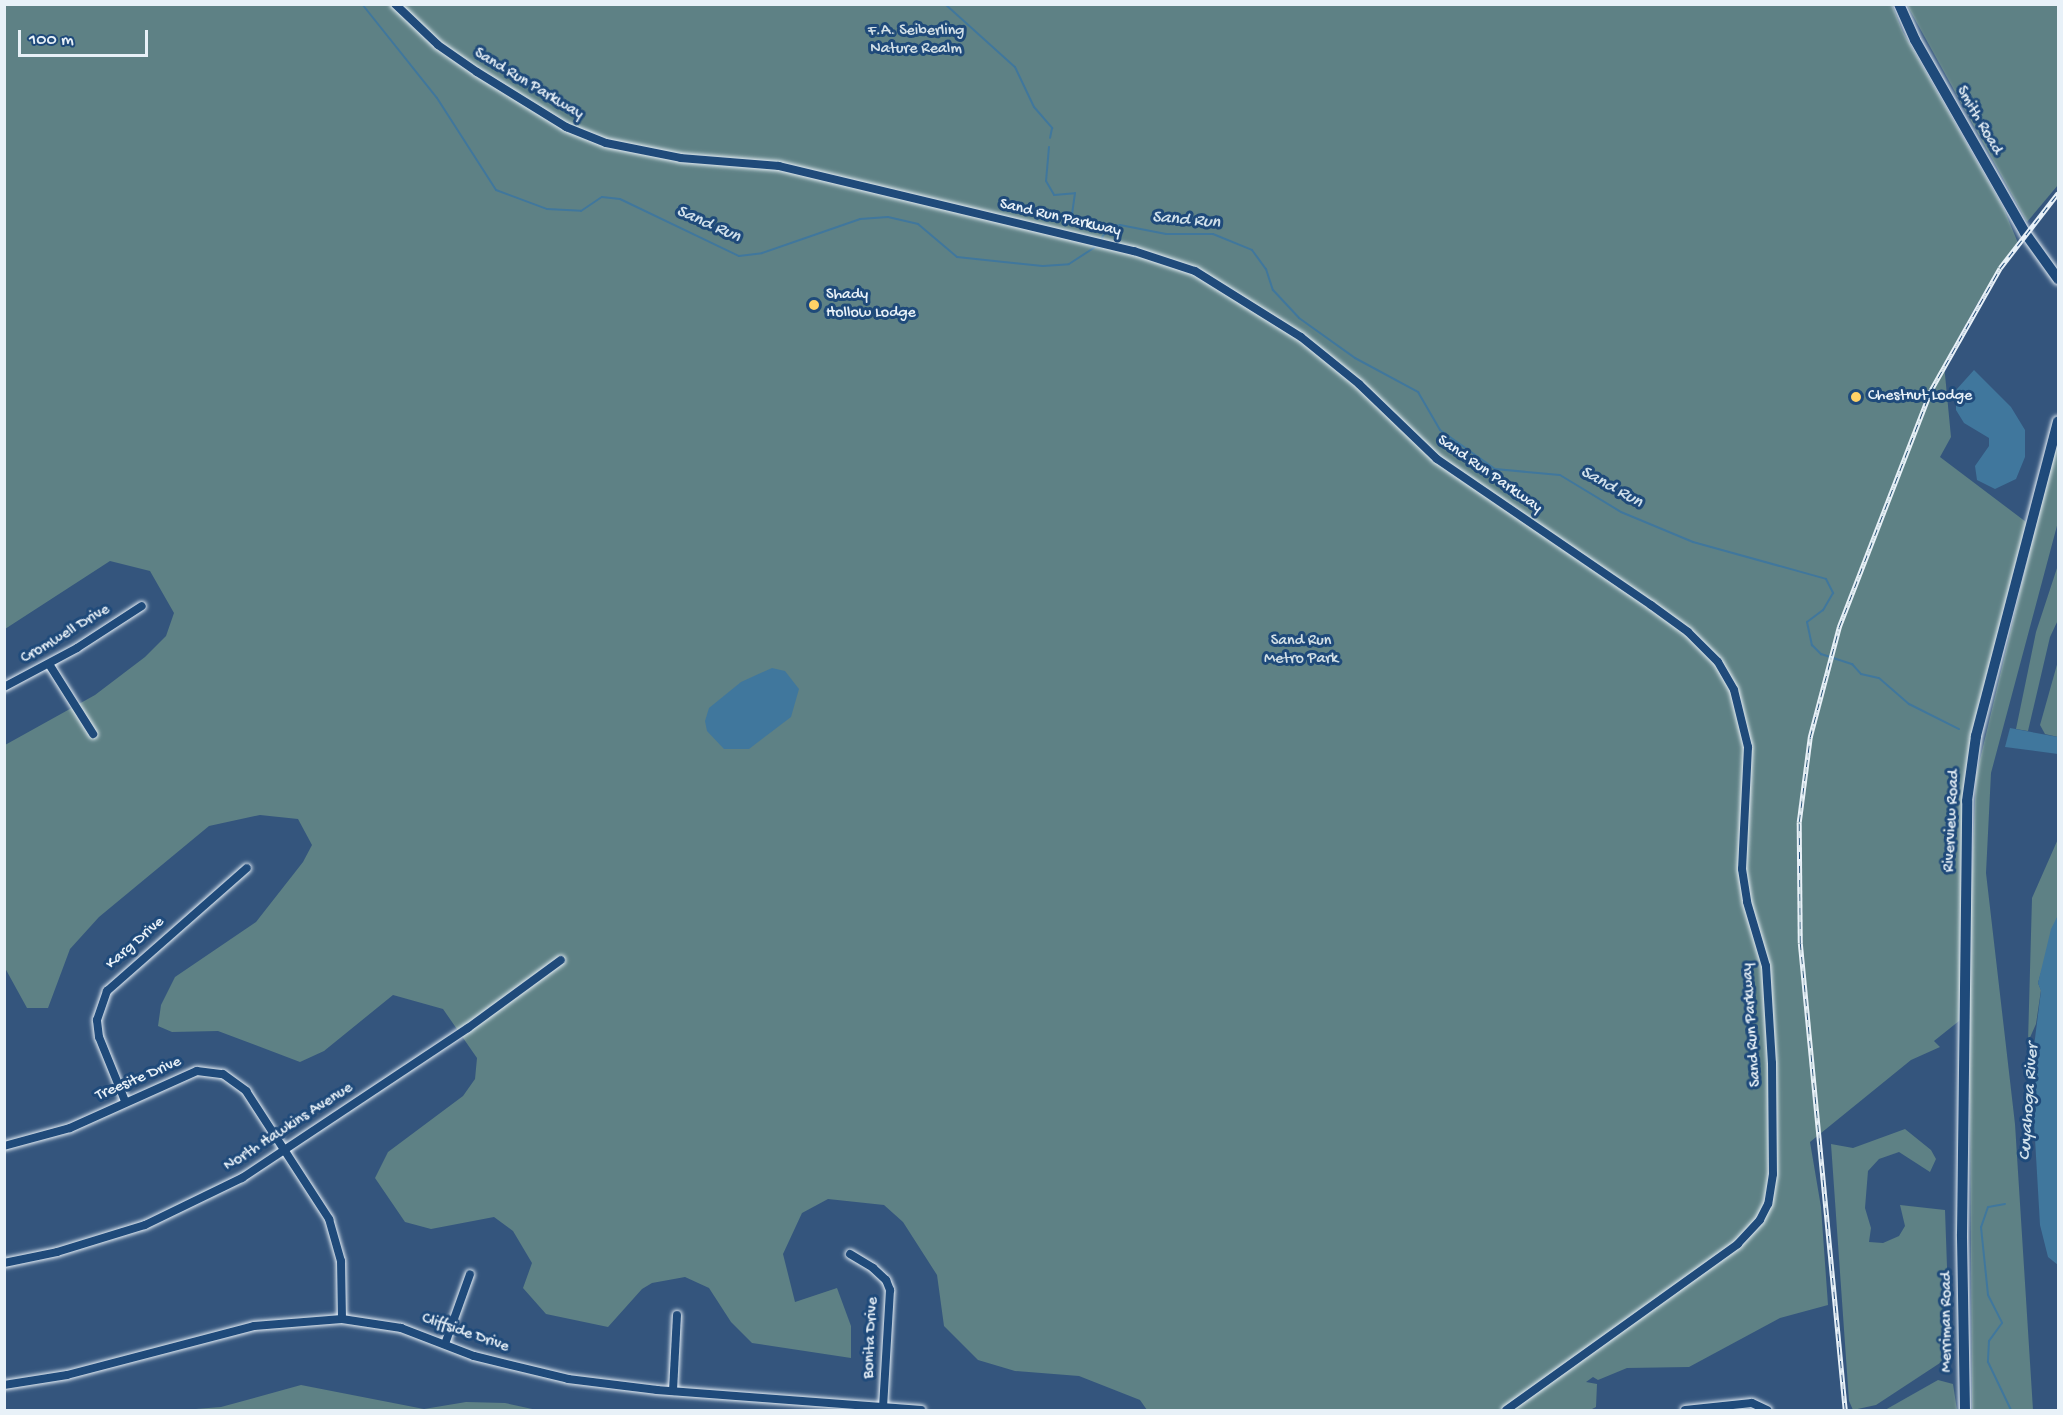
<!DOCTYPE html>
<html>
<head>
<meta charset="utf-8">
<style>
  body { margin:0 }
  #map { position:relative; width:2063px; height:1415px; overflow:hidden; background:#34557d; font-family:"Gochi Hand",sans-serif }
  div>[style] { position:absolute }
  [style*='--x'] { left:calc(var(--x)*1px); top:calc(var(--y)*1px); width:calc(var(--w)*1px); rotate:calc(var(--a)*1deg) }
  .green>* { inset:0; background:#5e8185 }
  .water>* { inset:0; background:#40779d }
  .stream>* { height:2px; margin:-1px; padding:0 1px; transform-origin:1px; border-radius:1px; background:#40779d }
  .roads { filter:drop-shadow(0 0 2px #e8f1f8) drop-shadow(0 0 2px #e8f1f8) }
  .minor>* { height:8px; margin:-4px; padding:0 4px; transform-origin:4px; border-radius:4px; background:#1f4a7a }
  .major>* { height:10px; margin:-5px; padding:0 5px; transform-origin:5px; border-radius:5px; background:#1f4a7a }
  .rail>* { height:4.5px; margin-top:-2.25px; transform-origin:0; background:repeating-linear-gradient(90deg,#1f4a7a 0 7px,#e8f1f8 0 14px); box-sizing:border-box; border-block:2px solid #e8f1f8 }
  .dots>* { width:16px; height:16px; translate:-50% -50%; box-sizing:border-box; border:3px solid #1f4a7a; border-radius:50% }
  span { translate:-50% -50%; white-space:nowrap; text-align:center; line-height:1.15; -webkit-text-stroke:6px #1f4a7a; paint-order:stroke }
  .park-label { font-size:16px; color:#d3e0e7 }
  .street-label { font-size:16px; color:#e8f1f8 }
  .poi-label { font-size:16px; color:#e8f1f8 }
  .left { translate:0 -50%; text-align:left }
  .water-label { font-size:18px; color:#cfdfea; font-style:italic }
  .frame { position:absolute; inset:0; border:6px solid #e8f1f8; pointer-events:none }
  .scale { position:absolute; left:18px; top:30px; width:130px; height:27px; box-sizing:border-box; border:3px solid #e8f1f8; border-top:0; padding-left:8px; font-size:18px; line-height:21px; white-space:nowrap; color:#e8f1f8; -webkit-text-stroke:4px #1f4a7a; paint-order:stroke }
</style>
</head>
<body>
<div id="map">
  <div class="green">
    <i style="clip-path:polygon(4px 5px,1892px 5px,1903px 32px,2004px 209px,2018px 243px,1977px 304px,1944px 364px,1951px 437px,1940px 457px,2030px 525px,1970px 768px,1964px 1017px,1934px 1041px,1940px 1047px,1911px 1060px,1810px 1142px,1821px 1207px,1828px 1305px,1780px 1318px,1689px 1367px,1627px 1368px,1598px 1380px,1593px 1377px,1586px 1382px,1597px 1384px,1596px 1407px,1590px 1410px,1147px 1410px,1140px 1400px,1079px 1376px,1015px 1371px,978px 1360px,944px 1326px,937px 1275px,903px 1222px,884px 1205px,828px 1199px,802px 1213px,783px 1254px,795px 1302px,837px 1288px,851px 1326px,851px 1358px,752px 1343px,731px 1322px,709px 1288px,685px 1277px,652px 1283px,642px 1289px,608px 1327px,546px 1314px,523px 1288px,532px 1263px,513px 1231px,494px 1217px,431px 1229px,405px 1222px,375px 1178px,388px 1152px,463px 1096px,475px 1079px,477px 1058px,443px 1009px,393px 995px,324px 1051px,300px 1062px,218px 1031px,172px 1032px,158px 1026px,161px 1005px,175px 977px,256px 922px,303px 862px,312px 845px,298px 819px,260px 815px,209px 826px,99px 917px,70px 949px,48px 1008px,27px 1008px,5px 968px,5px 745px,95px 695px,145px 657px,166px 636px,174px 613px,150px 571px,110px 561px,5px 629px)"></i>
    <i style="clip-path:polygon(1907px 5px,2058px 5px,2058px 185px,2027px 222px)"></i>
    <i style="clip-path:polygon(2058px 432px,2058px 522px,1991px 773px,1986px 873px,2015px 1124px,2033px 1410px,1972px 1410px,1969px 943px,1976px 776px)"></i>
    <i style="clip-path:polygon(2058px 565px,2058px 620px,2050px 637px,2028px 731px,2016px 729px,2036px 632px)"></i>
    <i style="clip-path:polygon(2058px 661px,2058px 737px,2045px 734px,2040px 725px)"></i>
    <i style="clip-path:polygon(2058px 839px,2058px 915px,2038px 983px,2041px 990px,2036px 1024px,2028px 1042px,2032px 898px)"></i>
    <i style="clip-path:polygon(1905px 1129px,1931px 1150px,1936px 1159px,1930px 1172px,1899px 1152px,1879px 1159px,1868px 1171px,1865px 1208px,1871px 1228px,1869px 1242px,1883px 1243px,1899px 1236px,1905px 1226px,1900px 1205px,1945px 1210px,1950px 1351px,1943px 1361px,1876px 1405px,1853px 1410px,1849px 1401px,1831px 1144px,1853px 1148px)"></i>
    <i style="clip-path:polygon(1938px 1380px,1953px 1384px,1957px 1410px,1885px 1410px)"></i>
    <i style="clip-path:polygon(301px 1385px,424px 1409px,466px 1402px,505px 1403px,537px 1410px,183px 1410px,221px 1407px)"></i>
  </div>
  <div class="water">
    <i style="clip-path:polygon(1974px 370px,2011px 407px,2025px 430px,2025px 457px,2016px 479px,1995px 489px,1977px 480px,1975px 466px,1989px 446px,1989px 438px,1964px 423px,1956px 410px,1956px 390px)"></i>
    <i style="clip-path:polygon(772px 668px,785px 671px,799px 689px,791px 717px,749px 749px,724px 749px,707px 731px,705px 721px,709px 708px,741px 682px)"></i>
    <i style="clip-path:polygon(2010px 728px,2058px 737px,2058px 754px,2005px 747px)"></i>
    <i style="clip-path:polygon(2058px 915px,2058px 1265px,2048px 1257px,2040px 1225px,2031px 1070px,2041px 991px,2038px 983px,2051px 929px)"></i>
  </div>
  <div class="stream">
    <i style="--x:362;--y:4;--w:120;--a:51.4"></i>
    <i style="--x:437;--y:98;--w:109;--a:57.3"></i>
    <i style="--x:496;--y:190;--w:54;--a:20.4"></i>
    <i style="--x:547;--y:209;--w:34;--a:3"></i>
    <i style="--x:581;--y:211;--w:25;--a:-34"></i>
    <i style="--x:602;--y:197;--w:18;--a:6"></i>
    <i style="--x:620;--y:199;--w:132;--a:25.6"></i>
    <i style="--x:739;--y:256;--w:23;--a:-7"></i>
    <i style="--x:762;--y:253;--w:104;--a:-19.1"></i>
    <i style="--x:860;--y:219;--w:28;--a:-4"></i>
    <i style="--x:888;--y:217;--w:31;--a:13"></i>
    <i style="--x:918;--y:224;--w:51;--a:40.2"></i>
    <i style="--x:957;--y:257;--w:86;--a:6"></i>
    <i style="--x:1043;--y:266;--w:26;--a:-4"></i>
    <i style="--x:1069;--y:264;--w:33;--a:-33"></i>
    <i style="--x:945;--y:4;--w:94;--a:42"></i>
    <i style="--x:1015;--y:67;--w:44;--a:64.6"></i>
    <i style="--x:1034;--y:107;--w:28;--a:49"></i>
    <i style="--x:1052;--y:128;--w:10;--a:101"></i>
    <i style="--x:1049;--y:147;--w:34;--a:95"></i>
    <i style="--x:1046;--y:181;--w:16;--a:60"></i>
    <i style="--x:1054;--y:195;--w:21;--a:-5"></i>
    <i style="--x:1075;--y:193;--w:21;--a:98"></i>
    <i style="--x:1072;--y:214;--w:20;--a:45"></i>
    <i style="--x:1086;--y:228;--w:17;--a:10"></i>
    <i style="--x:1100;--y:241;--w:16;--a:-60"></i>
    <i style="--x:1108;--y:227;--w:12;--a:-9"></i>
    <i style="--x:1120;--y:225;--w:47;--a:11.1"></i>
    <i style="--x:1166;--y:234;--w:47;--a:0"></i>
    <i style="--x:1213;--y:234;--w:42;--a:22.3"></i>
    <i style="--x:1252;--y:250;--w:24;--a:54"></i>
    <i style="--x:1266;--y:269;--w:22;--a:72"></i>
    <i style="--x:1273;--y:290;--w:38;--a:47"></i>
    <i style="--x:1299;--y:318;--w:69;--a:35.5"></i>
    <i style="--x:1355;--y:358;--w:72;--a:28.4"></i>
    <i style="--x:1418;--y:392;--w:44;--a:59.9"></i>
    <i style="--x:1440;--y:430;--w:67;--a:35.3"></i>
    <i style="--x:1495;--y:469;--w:65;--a:5.3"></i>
    <i style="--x:1560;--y:475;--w:71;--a:31.2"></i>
    <i style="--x:1621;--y:512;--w:78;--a:22.6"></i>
    <i style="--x:1693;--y:542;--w:138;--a:15.5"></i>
    <i style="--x:1826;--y:579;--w:16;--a:63"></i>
    <i style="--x:1833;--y:593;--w:20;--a:120"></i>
    <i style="--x:1823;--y:610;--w:20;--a:143"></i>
    <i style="--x:1807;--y:622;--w:24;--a:78"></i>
    <i style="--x:1812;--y:645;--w:13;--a:45"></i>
    <i style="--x:1821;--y:654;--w:33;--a:18"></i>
    <i style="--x:1852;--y:664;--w:13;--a:48"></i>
    <i style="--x:1861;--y:674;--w:18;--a:13"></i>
    <i style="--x:1879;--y:678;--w:40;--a:41"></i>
    <i style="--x:1909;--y:704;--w:56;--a:26.6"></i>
    <i style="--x:2005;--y:1204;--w:17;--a:170"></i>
    <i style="--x:1988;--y:1207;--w:21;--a:109"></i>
    <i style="--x:1981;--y:1227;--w:68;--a:84.1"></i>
    <i style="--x:1988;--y:1295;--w:31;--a:63"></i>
    <i style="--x:2002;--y:1323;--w:22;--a:126"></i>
    <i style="--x:1989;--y:1341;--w:21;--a:93"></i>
    <i style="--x:1988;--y:1362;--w:53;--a:64.4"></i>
  </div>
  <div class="roads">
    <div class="minor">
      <i style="--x:395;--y:4;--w:59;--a:43.6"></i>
      <i style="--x:438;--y:45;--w:47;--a:34.7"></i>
      <i style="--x:477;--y:72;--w:105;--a:31.7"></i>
      <i style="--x:566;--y:127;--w:43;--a:21.8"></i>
      <i style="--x:606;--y:143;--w:76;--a:11.3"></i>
      <i style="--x:681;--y:158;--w:98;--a:4.7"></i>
      <i style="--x:779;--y:166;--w:365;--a:13.5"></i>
      <i style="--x:1134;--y:251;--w:64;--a:18.2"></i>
      <i style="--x:1195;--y:271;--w:125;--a:31.9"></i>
      <i style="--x:1301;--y:337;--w:75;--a:39"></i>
      <i style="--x:1359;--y:384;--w:108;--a:43.9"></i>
      <i style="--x:1437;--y:459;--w:259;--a:34.3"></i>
      <i style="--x:1651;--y:605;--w:46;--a:36.1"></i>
      <i style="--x:1688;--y:632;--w:42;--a:45"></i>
      <i style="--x:1718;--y:662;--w:32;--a:60"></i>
      <i style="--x:1734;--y:690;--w:59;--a:76.2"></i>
      <i style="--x:1748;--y:747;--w:122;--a:92.8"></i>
      <i style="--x:1742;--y:869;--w:33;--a:81"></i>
      <i style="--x:1747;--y:902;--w:67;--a:73.5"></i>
      <i style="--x:1766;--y:966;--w:97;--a:86.5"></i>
      <i style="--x:1772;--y:1063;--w:111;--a:89.5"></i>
      <i style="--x:1773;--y:1174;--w:30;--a:99"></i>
      <i style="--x:1768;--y:1204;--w:18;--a:117"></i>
      <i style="--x:1760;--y:1220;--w:33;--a:133"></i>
      <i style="--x:1738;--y:1244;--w:285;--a:144.4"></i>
      <i style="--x:49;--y:664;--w:83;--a:57.8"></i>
      <i style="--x:4;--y:687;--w:83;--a:-28.1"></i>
      <i style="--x:77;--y:648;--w:77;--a:-32.9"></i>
      <i style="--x:125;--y:1101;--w:69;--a:-112.1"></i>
      <i style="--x:99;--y:1037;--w:17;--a:-97"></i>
      <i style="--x:97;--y:1020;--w:31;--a:-71"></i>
      <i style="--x:107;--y:991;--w:186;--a:-41.3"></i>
      <i style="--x:4;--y:1146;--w:68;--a:-15.3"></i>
      <i style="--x:70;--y:1128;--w:139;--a:-24.2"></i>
      <i style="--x:197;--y:1071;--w:26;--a:7"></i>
      <i style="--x:223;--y:1074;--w:29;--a:36"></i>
      <i style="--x:246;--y:1091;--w:153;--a:57"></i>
      <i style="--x:329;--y:1219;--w:44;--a:74.1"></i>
      <i style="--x:341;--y:1261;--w:58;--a:89"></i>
      <i style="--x:850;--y:1254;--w:27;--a:31"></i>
      <i style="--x:873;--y:1268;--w:18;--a:43"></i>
      <i style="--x:886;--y:1280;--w:11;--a:68"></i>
      <i style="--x:890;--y:1290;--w:117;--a:93.4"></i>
      <i style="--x:4;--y:1263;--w:54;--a:-11.7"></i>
      <i style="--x:57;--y:1252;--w:92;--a:-17.1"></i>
      <i style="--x:145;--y:1225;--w:108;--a:-25.9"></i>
      <i style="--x:242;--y:1178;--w:271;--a:-33.6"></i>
      <i style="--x:468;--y:1028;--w:115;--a:-36.2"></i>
      <i style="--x:445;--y:1344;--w:74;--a:-70.3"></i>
      <i style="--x:4;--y:1385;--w:64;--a:-9"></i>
      <i style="--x:67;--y:1375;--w:193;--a:-14.7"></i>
      <i style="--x:254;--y:1326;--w:88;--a:-4.5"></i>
      <i style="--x:342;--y:1319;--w:60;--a:8.7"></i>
      <i style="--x:401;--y:1328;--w:78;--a:21"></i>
      <i style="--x:474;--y:1356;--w:97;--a:13.7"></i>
      <i style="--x:568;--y:1379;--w:90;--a:7"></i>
      <i style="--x:657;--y:1390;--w:265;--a:4.3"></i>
      <i style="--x:673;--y:1391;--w:76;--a:-87"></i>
      <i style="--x:1685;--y:1410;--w:67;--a:-6"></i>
      <i style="--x:1752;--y:1403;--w:17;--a:25"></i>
    </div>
    <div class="major">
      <i style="--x:1899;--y:4;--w:39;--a:66"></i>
      <i style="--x:1915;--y:40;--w:222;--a:60.3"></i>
      <i style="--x:2025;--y:233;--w:57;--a:54.3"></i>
      <i style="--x:1965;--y:1410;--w:176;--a:-91"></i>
      <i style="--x:1962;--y:1234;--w:433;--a:-89.3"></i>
      <i style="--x:1967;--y:801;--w:66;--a:-82.1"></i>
      <i style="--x:1976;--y:736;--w:325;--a:-75.4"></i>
    </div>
  </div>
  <div class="rail">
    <i style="--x:1845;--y:1410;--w:469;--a:-95.5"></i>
    <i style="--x:1800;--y:943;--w:121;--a:-90.5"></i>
    <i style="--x:1799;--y:822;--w:86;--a:-82.6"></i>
    <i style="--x:1810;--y:737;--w:114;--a:-75.2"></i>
    <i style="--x:1839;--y:627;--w:254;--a:-68.8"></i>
    <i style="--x:1931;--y:390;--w:140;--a:-60.5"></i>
    <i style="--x:2000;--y:268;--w:95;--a:-52.3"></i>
  </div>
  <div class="dots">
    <i style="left:814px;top:305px;background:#ffd166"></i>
    <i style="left:1856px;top:397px;background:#ffd166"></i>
  </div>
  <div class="park-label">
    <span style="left:916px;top:41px">F.A. Seiberling<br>Nature Realm</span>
    <span style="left:1301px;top:651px">Sand Run<br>Metro Park</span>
  </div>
  <div class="street-label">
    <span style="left:528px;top:85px;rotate:31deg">Sand Run Parkway</span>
    <span style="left:1978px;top:121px;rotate:60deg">Smith Road</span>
    <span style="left:1060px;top:219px;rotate:13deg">Sand Run Parkway</span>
    <span style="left:1489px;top:475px;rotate:35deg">Sand Run Parkway</span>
    <span style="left:66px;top:635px;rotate:-31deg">Cromwell Drive</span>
    <span style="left:1953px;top:821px;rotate:-87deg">Riverview Road</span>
    <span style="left:136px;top:944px;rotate:-41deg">Karg Drive</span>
    <span style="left:1753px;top:1025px;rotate:-94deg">Sand Run Parkway</span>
    <span style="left:139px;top:1080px;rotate:-23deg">Treesite Drive</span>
    <span style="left:289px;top:1128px;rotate:-33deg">North Hawkins Avenue</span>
    <span style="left:1948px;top:1322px;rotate:-90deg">Merriman Road</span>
    <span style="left:465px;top:1334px;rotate:19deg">Cliffside Drive</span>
    <span style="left:872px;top:1338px;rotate:-87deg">Bonita Drive</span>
  </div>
  <div class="poi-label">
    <span class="left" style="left:826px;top:305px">Shady<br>Hollow Lodge</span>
    <span class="left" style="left:1868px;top:397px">Chestnut Lodge</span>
  </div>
  <div class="water-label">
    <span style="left:1186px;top:221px;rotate:5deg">Sand Run</span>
    <span style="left:708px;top:225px;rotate:24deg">Sand Run</span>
    <span style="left:1611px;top:488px;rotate:29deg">Sand Run</span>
    <span style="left:2030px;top:1102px;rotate:-86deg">Cuyahoga River</span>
  </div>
  <div class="frame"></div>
  <div class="scale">100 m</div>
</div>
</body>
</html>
